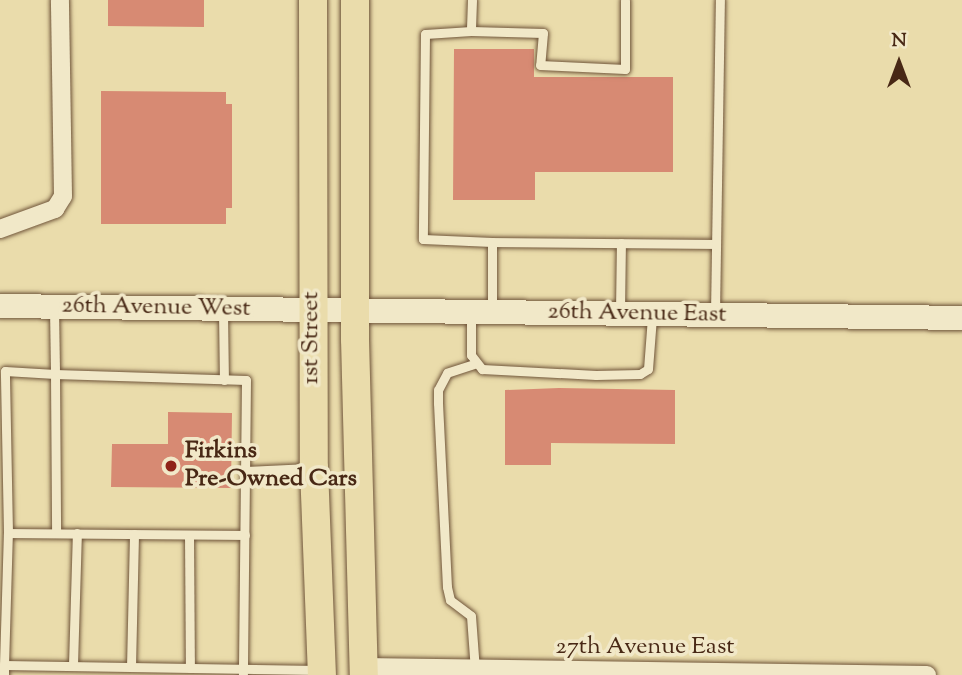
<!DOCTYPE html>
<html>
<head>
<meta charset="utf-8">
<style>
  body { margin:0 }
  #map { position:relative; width:962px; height:675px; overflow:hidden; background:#eadcab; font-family:"Sorts Mill Goudy",serif }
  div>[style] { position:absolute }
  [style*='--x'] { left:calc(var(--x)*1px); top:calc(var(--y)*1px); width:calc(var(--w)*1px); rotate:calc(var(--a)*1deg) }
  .building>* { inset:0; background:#d78a73 }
  .roads { filter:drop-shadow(0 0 2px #70553a) drop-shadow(0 0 2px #70553a) }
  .lane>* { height:9px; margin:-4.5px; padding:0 4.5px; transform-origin:4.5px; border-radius:4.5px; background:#f1e8c8 }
  .street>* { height:18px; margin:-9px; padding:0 9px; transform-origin:9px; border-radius:9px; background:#f1e8c8 }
  .secondary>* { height:24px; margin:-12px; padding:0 12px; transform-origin:12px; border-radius:12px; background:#f1e8c8 }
  .primary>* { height:28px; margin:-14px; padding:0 14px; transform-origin:14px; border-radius:14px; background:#eadcab }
  .dots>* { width:19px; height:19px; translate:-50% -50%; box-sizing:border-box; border:4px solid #f1e8c8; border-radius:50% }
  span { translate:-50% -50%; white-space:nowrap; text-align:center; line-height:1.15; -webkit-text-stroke:7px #f1e8c8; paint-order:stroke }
  .street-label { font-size:24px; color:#482815 }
  .poi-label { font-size:24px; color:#482815; font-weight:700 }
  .left { translate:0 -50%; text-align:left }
  .north { position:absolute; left:864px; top:28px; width:70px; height:70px; -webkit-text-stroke:5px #f1e8c8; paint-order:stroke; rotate:0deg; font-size:19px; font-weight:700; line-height:28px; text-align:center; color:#482815 }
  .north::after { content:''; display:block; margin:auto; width:24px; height:32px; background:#482815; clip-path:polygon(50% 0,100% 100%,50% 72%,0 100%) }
</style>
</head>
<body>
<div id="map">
  <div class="building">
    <i style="clip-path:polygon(108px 0,204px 0,204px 27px,108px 26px)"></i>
    <i style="clip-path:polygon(454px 49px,534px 49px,534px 77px,673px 77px,673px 172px,535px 172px,535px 200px,453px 200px)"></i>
    <i style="clip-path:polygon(101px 91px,226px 92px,226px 104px,232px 104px,232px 208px,226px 208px,226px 224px,101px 224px)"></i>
    <i style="clip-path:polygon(559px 388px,675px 390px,675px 444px,551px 443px,551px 465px,505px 465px,505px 390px)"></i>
    <i style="clip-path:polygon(168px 412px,232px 413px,231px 488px,111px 487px,112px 444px,168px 444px)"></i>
  </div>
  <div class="roads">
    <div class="lane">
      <i style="--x:472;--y:0;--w:31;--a:92"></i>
      <i style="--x:471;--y:31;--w:46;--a:176.3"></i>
      <i style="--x:425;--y:34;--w:205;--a:90.6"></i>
      <i style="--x:423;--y:239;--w:69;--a:2.5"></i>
      <i style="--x:492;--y:242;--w:68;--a:90"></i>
      <i style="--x:471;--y:31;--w:72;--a:1.6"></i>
      <i style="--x:543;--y:33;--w:32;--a:95"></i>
      <i style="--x:540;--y:65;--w:85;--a:2.7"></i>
      <i style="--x:625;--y:69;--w:69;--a:-90"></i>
      <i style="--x:492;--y:242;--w:223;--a:0.5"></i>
      <i style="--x:54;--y:308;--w:66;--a:89.1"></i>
      <i style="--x:55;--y:374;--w:191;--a:1.8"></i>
      <i style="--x:246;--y:380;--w:295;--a:90.6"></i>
      <i style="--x:223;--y:311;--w:69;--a:89.2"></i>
      <i style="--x:620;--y:311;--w:68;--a:-89.2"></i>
      <i style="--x:715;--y:313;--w:313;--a:-89.1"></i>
      <i style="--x:471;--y:314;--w:41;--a:90"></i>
      <i style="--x:471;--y:355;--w:18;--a:52"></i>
      <i style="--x:482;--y:369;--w:114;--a:3"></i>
      <i style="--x:596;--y:375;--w:44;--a:-1.3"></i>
      <i style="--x:640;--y:374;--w:9;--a:-32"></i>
      <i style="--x:648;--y:369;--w:52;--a:-85.6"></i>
      <i style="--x:474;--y:364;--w:28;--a:162"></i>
      <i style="--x:447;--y:373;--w:19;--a:118"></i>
      <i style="--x:438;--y:390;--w:13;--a:90"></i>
      <i style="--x:438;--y:403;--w:184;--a:87.2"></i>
      <i style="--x:447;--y:587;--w:13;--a:77"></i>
      <i style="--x:450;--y:600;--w:26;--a:37"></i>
      <i style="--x:471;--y:616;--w:55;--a:85.8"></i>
      <i style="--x:245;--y:471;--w:65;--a:-2.6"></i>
      <i style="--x:8;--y:533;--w:162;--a:-91.1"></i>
      <i style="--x:5;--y:371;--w:50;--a:3.4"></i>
      <i style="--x:55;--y:374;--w:159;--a:89.6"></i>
      <i style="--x:189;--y:535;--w:133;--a:89.6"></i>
      <i style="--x:4;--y:665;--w:132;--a:-88.3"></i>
      <i style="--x:8;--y:533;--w:237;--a:0.5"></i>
      <i style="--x:73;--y:665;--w:132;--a:-88.3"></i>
      <i style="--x:131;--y:667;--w:133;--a:-88.7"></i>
      <i style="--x:4;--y:675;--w:10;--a:-90"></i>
      <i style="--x:4;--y:665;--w:313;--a:0.9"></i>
    </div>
    <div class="street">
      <i style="--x:0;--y:229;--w:59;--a:-20"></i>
      <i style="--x:55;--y:209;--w:15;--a:-58"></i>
      <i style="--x:63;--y:196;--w:196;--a:-90.9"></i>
      <i style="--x:363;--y:667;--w:564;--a:0.81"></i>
    </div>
    <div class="secondary">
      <i style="--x:0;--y:306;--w:962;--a:0.71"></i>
    </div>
    <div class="primary">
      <i style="--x:313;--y:0;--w:468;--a:89.9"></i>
      <i style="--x:314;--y:468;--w:207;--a:87.8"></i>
      <i style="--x:355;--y:0;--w:339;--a:90"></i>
      <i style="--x:355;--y:339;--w:336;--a:88.5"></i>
    </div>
  </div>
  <div class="dots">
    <i style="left:171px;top:466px;background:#8f2418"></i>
  </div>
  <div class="street-label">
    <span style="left:156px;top:308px;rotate:1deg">26th Avenue West</span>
    <span style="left:637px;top:314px;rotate:1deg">26th Avenue East</span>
    <span style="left:312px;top:338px;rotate:-90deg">1st Street</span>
    <span style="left:645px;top:648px">27th Avenue East</span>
  </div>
  <div class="poi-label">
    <span class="left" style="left:185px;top:466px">Firkins<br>Pre-Owned Cars</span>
  </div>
  <div class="north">N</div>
</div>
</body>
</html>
